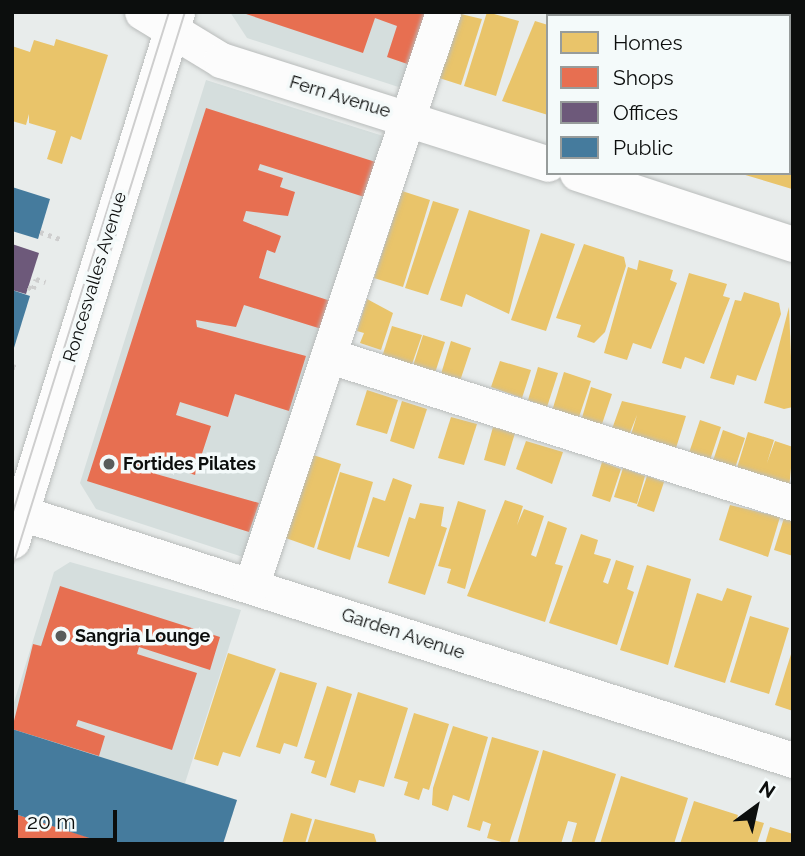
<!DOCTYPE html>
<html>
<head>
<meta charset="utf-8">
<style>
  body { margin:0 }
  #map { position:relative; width:805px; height:856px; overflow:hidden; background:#e8eceb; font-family:Raleway,sans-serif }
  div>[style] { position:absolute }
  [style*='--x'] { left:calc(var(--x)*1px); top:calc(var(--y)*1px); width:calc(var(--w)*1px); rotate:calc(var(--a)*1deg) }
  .built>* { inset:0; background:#d5dedd }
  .homes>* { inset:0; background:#e9c46a }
  .shops>* { inset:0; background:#e76f51 }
  .offices>* { inset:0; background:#6d597a }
  .public>* { inset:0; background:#457b9d }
  .path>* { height:4.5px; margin-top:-2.25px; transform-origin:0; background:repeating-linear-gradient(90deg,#cecece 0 3.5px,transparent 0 8.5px) }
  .roads { filter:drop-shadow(0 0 2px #b9bcbb) drop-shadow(0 0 2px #b9bcbb) }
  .minor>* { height:35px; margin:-17.5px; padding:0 17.5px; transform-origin:17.5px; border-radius:17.5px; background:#fcfcfc }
  .tram>* { height:2px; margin:-1px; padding:0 1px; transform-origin:1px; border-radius:1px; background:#cecece }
  .dots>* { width:19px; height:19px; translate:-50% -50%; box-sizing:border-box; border:4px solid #f4fafa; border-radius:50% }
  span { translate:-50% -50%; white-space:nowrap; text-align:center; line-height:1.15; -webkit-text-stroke:7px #f4fafa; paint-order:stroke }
  .street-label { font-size:18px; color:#0c0e0d }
  .poi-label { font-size:18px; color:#0c0e0d; font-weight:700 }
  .left { translate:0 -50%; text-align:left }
  .frame { position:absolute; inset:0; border:14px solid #0c0e0d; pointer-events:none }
  .legend { position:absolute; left:546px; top:14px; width:245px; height:161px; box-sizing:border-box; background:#f4fafa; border:2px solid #979c9b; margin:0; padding:9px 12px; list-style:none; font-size:21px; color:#0c0e0d }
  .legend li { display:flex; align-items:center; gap:14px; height:35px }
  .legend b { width:35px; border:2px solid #979c9b }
  .north { position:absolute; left:721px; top:772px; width:70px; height:70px; -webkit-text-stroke:5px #f4fafa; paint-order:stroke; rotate:33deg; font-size:19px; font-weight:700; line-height:28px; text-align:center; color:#0c0e0d }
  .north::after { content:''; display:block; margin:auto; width:24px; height:32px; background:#0c0e0d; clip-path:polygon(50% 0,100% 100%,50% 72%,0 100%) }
  .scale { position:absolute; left:14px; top:810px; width:103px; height:32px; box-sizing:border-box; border:4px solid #0c0e0d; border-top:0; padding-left:9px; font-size:21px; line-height:24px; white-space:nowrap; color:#0c0e0d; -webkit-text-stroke:5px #f4fafa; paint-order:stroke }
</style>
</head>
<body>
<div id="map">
  <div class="built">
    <i style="clip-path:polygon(230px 12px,436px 12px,411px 91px,247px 38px)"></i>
    <i style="clip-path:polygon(206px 80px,396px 140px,315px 340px,249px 559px,96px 509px,80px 483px)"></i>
    <i style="clip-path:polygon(70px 562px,241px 610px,185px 783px,237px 800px,223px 844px,12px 844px,12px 709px,54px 572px)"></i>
  </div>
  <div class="homes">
    <i style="clip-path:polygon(452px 12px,482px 19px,461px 85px,433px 76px)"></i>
    <i style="clip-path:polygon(487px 12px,519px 21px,496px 96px,464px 86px)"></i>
    <i style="clip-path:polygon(739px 12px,768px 12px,738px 16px)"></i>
    <i style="clip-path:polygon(535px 21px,548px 25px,548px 115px,502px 101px)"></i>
    <i style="clip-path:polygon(56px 39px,108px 55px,81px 140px,71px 136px,62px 164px,47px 159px,56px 131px,29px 123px,29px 114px,26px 125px,12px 121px,12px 46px,30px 52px,34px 40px,54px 46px)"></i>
    <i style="clip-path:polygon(789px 93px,793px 94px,792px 189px,742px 174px,789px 173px)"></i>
    <i style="clip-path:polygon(402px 191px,430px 200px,403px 287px,374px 278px)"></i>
    <i style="clip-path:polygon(433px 201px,459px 209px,428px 295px,405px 288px)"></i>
    <i style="clip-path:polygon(469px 210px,530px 230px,509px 314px,466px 294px,462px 307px,440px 300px)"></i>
    <i style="clip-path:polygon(541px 233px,575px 244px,546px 331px,511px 320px)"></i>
    <i style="clip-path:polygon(584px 244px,624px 257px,626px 266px,605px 332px,594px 343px,577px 337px,581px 325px,556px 318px)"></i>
    <i style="clip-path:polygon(639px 260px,673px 270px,670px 280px,677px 283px,651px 349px,633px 343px,627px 360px,604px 353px,628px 267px,637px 270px)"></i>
    <i style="clip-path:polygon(689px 273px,727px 284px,723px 296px,730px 298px,704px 364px,685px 357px,681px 369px,662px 363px)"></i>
    <i style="clip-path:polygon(744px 292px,779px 303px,781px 314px,756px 381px,737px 375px,734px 385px,710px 378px,735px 300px,741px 301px)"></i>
    <i style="clip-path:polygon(367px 299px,393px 313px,381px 350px,360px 343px,364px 333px,357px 331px)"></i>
    <i style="clip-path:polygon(789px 307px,793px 407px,784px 409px,764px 403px)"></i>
    <i style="clip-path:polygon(392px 326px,422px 335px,411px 367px,382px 357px)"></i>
    <i style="clip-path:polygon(423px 335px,445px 342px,434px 376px,412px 369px)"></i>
    <i style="clip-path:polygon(451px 341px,471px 348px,460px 381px,441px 374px)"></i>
    <i style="clip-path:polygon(500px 361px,531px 370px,522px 398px,491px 387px)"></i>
    <i style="clip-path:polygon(538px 367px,558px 373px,547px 407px,528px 400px)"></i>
    <i style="clip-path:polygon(564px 372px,591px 381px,578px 420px,552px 411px)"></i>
    <i style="clip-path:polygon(591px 387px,612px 394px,601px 427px,581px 421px)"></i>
    <i style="clip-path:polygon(367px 390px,398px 400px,387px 434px,356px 425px)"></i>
    <i style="clip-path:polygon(402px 401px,427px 409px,414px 449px,390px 441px)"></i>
    <i style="clip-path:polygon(622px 401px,686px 416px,676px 448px,630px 438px,637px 415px,629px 435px,612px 429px)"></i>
    <i style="clip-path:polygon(451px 417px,477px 424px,464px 465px,438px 458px)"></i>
    <i style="clip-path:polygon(700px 420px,721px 427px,710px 460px,689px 453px)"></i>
    <i style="clip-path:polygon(493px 427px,515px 433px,505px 466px,484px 460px)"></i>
    <i style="clip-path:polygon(723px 430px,745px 438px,734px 471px,712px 464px)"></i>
    <i style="clip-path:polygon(748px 432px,774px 440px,767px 463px,775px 441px,793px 447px,789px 489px,736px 471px)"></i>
    <i style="clip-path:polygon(526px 441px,563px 452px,552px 484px,516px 469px)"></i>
    <i style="clip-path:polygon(307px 453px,341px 464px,314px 548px,280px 536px)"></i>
    <i style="clip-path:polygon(602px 462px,621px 469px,610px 502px,592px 496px)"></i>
    <i style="clip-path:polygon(623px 468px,645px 476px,637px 504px,614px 497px)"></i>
    <i style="clip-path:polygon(340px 472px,373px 482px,350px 560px,317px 549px)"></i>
    <i style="clip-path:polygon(647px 476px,664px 482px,654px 512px,637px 506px)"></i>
    <i style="clip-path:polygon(393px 478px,412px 485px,389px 557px,357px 547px,373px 497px,385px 501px)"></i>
    <i style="clip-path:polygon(505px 500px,523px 506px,517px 525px,524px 509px,544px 516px,531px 555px,536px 557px,548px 521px,567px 528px,555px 564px,563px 566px,545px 622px,467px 596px)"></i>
    <i style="clip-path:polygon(458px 501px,486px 510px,465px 589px,447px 583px,451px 569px,438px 566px)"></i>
    <i style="clip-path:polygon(420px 503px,444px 507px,441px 526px,447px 528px,425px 595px,388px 583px,409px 517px,415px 519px)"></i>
    <i style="clip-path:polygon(730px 505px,780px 517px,768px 557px,719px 540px)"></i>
    <i style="clip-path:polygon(784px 518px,793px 521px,793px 556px,774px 550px)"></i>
    <i style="clip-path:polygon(581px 534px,598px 540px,594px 554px,611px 559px,603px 582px,608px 584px,616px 560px,634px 566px,627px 589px,634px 592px,617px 645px,549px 623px)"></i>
    <i style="clip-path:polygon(647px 565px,691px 579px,668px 665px,620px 650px)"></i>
    <i style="clip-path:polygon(727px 588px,752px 596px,725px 683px,674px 667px,697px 593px,722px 601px)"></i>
    <i style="clip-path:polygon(750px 616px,789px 628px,769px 694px,730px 682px)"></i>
    <i style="clip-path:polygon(792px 651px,793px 651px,793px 711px,775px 705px)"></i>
    <i style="clip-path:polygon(228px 653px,276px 669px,240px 757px,223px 752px,218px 766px,194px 759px)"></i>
    <i style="clip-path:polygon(280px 672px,317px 683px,297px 747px,284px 743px,280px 754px,256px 747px)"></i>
    <i style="clip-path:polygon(327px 686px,352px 694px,326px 778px,311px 773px,315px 761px,304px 758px)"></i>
    <i style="clip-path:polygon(358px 692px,408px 708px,384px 787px,359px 780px,355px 793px,330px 785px)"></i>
    <i style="clip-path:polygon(414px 713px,449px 724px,429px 790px,423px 788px,419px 800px,404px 795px,408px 782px,394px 778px)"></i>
    <i style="clip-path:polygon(453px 726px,488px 737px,469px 801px,453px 795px,448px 811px,432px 805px,433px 788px)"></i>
    <i style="clip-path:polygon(492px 737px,539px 751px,509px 844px,487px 838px,491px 824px,483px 821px,480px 831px,467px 827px)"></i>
    <i style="clip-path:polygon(543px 750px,616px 774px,594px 844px,571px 844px,577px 823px,568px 821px,561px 844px,517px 844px)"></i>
    <i style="clip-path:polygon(621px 776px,688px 798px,674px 844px,600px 844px)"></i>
    <i style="clip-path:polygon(694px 801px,738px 815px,736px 821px,742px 817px,764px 823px,757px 844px,680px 844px)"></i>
    <i style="clip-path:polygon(291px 813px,312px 819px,305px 844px,282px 844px)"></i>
    <i style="clip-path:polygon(315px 819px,374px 834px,377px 844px,307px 844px)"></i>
    <i style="clip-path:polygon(770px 827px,793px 834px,793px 844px,765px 844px)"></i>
  </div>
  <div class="shops">
    <i style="clip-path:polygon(240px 12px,437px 12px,419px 68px,387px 57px,397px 26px,375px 18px,363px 53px)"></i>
    <i style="clip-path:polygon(206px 108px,388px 166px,377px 201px,260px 164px,258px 170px,283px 178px,280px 187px,295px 192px,288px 216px,246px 211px,243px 221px,281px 236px,275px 253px,267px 250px,259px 278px,337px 303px,328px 331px,244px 305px,236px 327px,196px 320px,197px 327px,306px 356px,289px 411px,235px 394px,228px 417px,180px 402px,176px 415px,211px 426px,195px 475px,159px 463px,156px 474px,259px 503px,249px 532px,87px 481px)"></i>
    <i style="clip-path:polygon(60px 586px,220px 637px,210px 670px,139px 647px,137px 654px,197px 673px,172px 750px,78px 720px,76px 726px,105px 736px,99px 756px,12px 729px,33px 644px,41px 646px)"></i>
    <i style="clip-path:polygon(12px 813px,107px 843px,107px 844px,12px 844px)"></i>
  </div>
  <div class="offices">
    <i style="clip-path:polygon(12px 244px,39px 253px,26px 294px,12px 290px)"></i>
  </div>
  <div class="public">
    <i style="clip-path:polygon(12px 187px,50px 199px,38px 239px,12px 231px)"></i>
    <i style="clip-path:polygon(12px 290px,30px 296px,13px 351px,12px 351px)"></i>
    <i style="clip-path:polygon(12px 729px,237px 800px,223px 844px,108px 844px,12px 813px)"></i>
  </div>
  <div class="path">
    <i style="--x:40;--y:232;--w:21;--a:19"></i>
    <i style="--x:28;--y:287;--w:5;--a:22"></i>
    <i style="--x:33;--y:289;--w:10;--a:-73"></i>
    <i style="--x:36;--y:279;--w:10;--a:17"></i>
    <i style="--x:12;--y:366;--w:7;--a:16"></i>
  </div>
  <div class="roads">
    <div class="minor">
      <i style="--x:142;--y:12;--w:92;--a:31.3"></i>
      <i style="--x:221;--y:60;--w:343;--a:17.6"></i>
      <i style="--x:577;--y:173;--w:227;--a:18.2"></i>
      <i style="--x:330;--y:356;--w:486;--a:17.6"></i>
      <i style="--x:12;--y:510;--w:820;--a:17.75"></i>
      <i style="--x:12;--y:541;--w:554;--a:-72.68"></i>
      <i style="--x:251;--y:586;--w:605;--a:-71.51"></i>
    </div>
  </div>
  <div class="tram">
    <i style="--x:12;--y:515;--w:527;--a:-72.67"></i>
    <i style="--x:12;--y:568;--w:582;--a:-72.72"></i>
  </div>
  <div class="dots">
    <i style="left:109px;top:464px;background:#595c5b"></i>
    <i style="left:61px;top:636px;background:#595c5b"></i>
  </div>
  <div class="street-label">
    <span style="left:340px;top:97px;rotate:17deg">Fern Avenue</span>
    <span style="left:95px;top:277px;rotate:-73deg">Roncesvalles Avenue</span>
    <span style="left:403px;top:634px;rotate:18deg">Garden Avenue</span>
  </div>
  <div class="poi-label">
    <span class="left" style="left:123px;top:464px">Fortides Pilates</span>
    <span class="left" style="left:75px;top:636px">Sangria Lounge</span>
  </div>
  <div class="frame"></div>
  <ul class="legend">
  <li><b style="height:19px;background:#e9c46a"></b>Homes</li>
  <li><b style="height:19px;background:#e76f51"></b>Shops</li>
  <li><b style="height:19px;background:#6d597a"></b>Offices</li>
  <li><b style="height:19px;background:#457b9d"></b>Public</li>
  </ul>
  <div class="north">N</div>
  <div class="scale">20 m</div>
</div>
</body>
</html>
